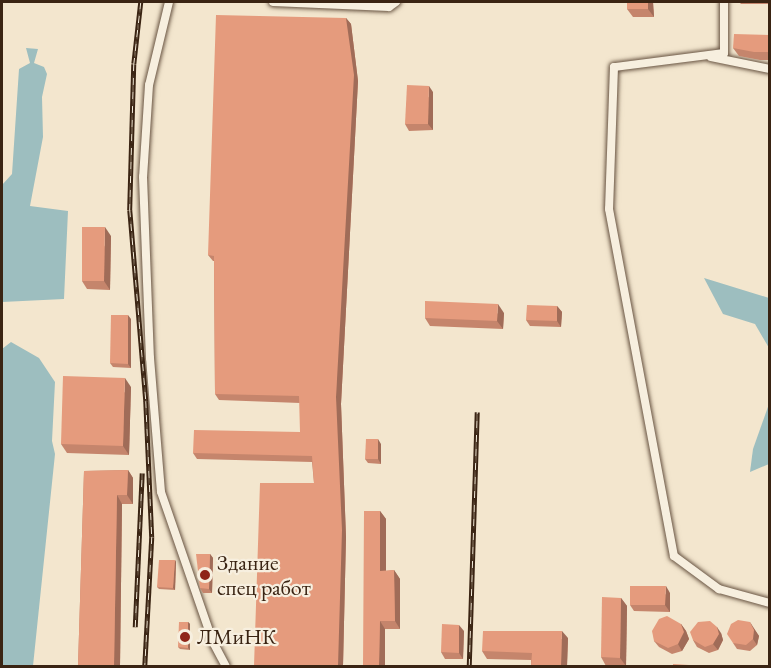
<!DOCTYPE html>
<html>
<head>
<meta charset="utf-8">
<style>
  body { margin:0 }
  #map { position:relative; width:771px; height:668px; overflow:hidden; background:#f3e6ce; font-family:"EB Garamond",serif }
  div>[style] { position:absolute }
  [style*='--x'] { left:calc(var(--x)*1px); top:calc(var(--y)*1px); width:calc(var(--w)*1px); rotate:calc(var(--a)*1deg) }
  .water>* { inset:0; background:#9dbebf }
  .roads { filter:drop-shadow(0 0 2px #685442) drop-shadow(0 0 2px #685442) }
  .minor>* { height:8px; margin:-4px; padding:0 4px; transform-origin:4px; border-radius:4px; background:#f7efdf }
  .rail>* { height:4.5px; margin-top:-2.25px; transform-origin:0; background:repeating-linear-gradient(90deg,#f7efdf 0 7px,#3a2413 0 14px); box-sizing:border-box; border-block:2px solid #3a2413 }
  .wall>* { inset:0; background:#c5856c }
  .shaded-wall>* { inset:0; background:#a06c58 }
  .building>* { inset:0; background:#e59b7d }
  .dots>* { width:16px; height:16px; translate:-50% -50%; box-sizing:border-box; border:3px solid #f7efdf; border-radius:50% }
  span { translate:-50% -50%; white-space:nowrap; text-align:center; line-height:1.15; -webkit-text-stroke:4.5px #f7efdf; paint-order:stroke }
  .poi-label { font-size:22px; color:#3a2413 }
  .left { translate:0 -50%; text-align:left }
  .frame { position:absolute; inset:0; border:3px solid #3a2413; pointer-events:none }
</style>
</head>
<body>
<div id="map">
  <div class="water">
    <i style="clip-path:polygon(26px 48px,38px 49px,34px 63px,44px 67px,47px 74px,42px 97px,43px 137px,30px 206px,68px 211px,64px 299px,2px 302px,2px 334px,2px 185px,12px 174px,19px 69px,30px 63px)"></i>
    <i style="clip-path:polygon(704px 278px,769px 298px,769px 348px,755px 324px,723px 314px)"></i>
    <i style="clip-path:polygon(11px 342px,39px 358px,55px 382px,52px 441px,55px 454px,33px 666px,2px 666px,2px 349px)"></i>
    <i style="clip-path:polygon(769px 404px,769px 464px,750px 472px,753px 449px)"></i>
  </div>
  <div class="roads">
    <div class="minor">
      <i style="--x:169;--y:2;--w:85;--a:103.5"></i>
      <i style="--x:149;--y:85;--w:92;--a:93.7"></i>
      <i style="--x:143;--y:177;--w:181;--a:87.8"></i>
      <i style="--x:150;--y:358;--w:134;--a:85.3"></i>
      <i style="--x:161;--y:492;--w:159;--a:70.9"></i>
      <i style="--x:213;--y:642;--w:27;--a:62"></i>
      <i style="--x:273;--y:2;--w:116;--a:2.5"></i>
      <i style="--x:389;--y:7;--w:9;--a:-36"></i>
      <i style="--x:724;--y:2;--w:51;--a:90"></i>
      <i style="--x:724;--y:53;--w:111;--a:172.7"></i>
      <i style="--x:614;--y:67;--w:142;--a:92"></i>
      <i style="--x:609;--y:209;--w:353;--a:79.4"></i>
      <i style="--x:674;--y:556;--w:56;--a:36.3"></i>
      <i style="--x:719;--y:589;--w:53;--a:15.4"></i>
      <i style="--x:711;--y:57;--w:60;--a:11.5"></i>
    </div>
  </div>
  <div class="rail">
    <i style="--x:141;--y:2;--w:62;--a:96.4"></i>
    <i style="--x:134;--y:64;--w:146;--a:91.6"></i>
    <i style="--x:130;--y:210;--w:192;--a:85.2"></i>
    <i style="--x:146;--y:401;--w:136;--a:87.5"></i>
    <i style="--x:152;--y:537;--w:129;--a:93.1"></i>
    <i style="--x:135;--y:627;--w:154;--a:-87.4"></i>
    <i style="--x:469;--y:666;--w:254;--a:-88.2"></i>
  </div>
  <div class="wall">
    <i style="clip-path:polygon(627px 2px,653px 2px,654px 17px,633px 17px,627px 9px)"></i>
    <i style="clip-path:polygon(739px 2px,770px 2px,770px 4px,741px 4px)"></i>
    <i style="clip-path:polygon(346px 18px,351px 24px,358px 81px,341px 404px,346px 537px,343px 666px,255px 666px,314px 483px,312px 462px,197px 459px,193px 453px,300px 432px,300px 403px,219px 400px,215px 394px,214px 261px,213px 261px,208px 255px)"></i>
    <i style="clip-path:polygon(770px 35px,770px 60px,760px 60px,739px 56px,733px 48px)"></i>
    <i style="clip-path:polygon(433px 92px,433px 130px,409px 131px,405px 124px)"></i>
    <i style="clip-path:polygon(111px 236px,110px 290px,87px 289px,82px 281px)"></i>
    <i style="clip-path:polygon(557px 306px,562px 312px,561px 327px,530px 326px,526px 320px)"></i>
    <i style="clip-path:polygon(504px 313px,503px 329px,430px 326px,425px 318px)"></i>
    <i style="clip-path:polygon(131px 319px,131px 368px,113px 367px,110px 363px)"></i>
    <i style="clip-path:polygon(131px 387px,129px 455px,67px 453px,61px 444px)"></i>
    <i style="clip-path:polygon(381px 444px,381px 464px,368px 463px,365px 459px)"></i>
    <i style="clip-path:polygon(128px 470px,133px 478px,133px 504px,122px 504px,120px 666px,78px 666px,84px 471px)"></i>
    <i style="clip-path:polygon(380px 511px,386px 519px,386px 571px,394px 570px,400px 579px,400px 629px,385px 629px,385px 666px,363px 666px)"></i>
    <i style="clip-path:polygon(210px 554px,213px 558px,212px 593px,203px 593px,200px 588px)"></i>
    <i style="clip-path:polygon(175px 560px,176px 562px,175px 590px,159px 589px,157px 587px)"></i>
    <i style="clip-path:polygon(670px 593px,670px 612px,634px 611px,630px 605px)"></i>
    <i style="clip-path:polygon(621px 598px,627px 606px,626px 666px,606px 666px,601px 657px)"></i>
    <i style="clip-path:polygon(188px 622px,190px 624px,190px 650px,180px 649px,178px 647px)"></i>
    <i style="clip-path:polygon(681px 624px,686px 631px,689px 639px,682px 651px,672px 654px,659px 647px,654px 641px)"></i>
    <i style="clip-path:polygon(754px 629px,759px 636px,757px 645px,750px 651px,737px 649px,733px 643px)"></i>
    <i style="clip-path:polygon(464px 631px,463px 659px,445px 659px,441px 652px)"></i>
    <i style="clip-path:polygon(721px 633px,723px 640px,718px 650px,709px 653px,697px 647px,693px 640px)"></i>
    <i style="clip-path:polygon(568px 638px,567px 666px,531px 666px,531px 660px,487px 659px,482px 651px)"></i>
  </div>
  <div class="shaded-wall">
    <i style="clip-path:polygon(648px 2px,653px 2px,654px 17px,648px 9px)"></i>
    <i style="clip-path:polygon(346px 18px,351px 24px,358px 81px,341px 404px,346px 537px,343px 666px,338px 666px,336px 397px)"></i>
    <i style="clip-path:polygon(429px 86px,433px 92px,433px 130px,428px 124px)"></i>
    <i style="clip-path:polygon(105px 227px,111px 236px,110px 290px,104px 281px)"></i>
    <i style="clip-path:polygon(498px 304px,504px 313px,503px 329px,497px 321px)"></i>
    <i style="clip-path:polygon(557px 306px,562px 312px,561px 327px,557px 321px)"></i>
    <i style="clip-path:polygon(128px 315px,131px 319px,131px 368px,128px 364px)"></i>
    <i style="clip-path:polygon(125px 378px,131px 387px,129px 455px,123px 446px)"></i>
    <i style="clip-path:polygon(378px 439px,381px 444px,381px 464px,378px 459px)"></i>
    <i style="clip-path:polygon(128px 470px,133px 478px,133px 504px,127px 495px)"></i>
    <i style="clip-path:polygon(117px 495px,122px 504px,120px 666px,114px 666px)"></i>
    <i style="clip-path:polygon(380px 511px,386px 519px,386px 579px,380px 571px)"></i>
    <i style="clip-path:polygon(210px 554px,213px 558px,212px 593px,209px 589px)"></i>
    <i style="clip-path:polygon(175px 560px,176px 562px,175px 590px,173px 588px)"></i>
    <i style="clip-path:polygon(394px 570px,400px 579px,400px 629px,395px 621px)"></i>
    <i style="clip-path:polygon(666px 586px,670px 593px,670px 612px,665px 605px)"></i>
    <i style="clip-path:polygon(621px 598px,627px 606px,626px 666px,620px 658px)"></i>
    <i style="clip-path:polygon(380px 621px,385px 629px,385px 666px,379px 666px)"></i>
    <i style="clip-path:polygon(188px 622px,190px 624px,190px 650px,188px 648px)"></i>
    <i style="clip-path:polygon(750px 622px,759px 636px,757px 645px,753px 639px)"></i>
    <i style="clip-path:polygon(681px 624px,686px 631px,689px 639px,682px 651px,678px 644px)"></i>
    <i style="clip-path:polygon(459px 625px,464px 631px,463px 659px,459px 653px)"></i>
    <i style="clip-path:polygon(717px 627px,721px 633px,723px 640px,718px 650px,713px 644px)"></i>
    <i style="clip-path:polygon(562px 631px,568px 638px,567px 666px,561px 666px)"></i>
  </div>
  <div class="building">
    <i style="clip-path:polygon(627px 2px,648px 2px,648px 9px,627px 9px)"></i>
    <i style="clip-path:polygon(216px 15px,346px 18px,354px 75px,336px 397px,342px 530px,338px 666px,254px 666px,260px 483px,314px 483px,312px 456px,193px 453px,194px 430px,300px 432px,299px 396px,215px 394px,214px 256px,208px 255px)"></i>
    <i style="clip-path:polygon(734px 34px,770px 35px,770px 52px,754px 52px,733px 48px)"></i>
    <i style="clip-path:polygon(407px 85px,429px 86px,428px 124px,405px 124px)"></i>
    <i style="clip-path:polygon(82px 227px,105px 227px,104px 281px,82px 281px)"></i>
    <i style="clip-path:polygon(425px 301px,498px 304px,497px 321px,425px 318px)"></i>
    <i style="clip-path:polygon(527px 305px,557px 306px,557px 321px,526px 320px)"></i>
    <i style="clip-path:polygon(111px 315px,128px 315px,128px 364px,110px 363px)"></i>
    <i style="clip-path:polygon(63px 376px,125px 378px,123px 446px,61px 444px)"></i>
    <i style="clip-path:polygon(366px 439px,378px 439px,378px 459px,365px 459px)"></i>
    <i style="clip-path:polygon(128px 470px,127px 495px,117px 495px,114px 666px,78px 666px,84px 471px)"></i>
    <i style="clip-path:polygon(364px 511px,380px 511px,380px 571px,394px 570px,395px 621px,380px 621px,379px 666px,363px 666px)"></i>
    <i style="clip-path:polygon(196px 554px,210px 554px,209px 589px,200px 588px)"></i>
    <i style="clip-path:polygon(159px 560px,175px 560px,173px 588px,157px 587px)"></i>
    <i style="clip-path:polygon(630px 586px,666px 586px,665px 605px,630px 605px)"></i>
    <i style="clip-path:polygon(602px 597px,621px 598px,620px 658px,601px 657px)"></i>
    <i style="clip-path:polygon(667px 616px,681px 624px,684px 632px,678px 644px,668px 648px,654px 641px,652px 631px,659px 619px)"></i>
    <i style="clip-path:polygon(738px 620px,750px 622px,754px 630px,753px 639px,746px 645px,733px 643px,727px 634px,731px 624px)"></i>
    <i style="clip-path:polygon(710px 621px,717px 627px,719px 634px,713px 644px,705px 647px,693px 640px,690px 632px,698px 622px)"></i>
    <i style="clip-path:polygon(179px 622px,188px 622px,188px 648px,178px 647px)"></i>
    <i style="clip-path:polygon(442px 624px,459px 625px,459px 653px,441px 652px)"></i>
    <i style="clip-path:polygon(483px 631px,562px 631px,561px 666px,531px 666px,532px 653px,482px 651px)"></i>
    <i style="clip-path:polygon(673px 664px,689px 665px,689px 666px,673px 666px)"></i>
  </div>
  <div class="dots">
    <i style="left:205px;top:575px;background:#8f2418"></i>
    <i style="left:185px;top:637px;background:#8f2418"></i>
  </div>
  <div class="poi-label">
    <span class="left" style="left:217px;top:575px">Здание<br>спец работ</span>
    <span class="left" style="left:197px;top:637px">ЛМиНК</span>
  </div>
  <div class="frame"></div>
</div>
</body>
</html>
